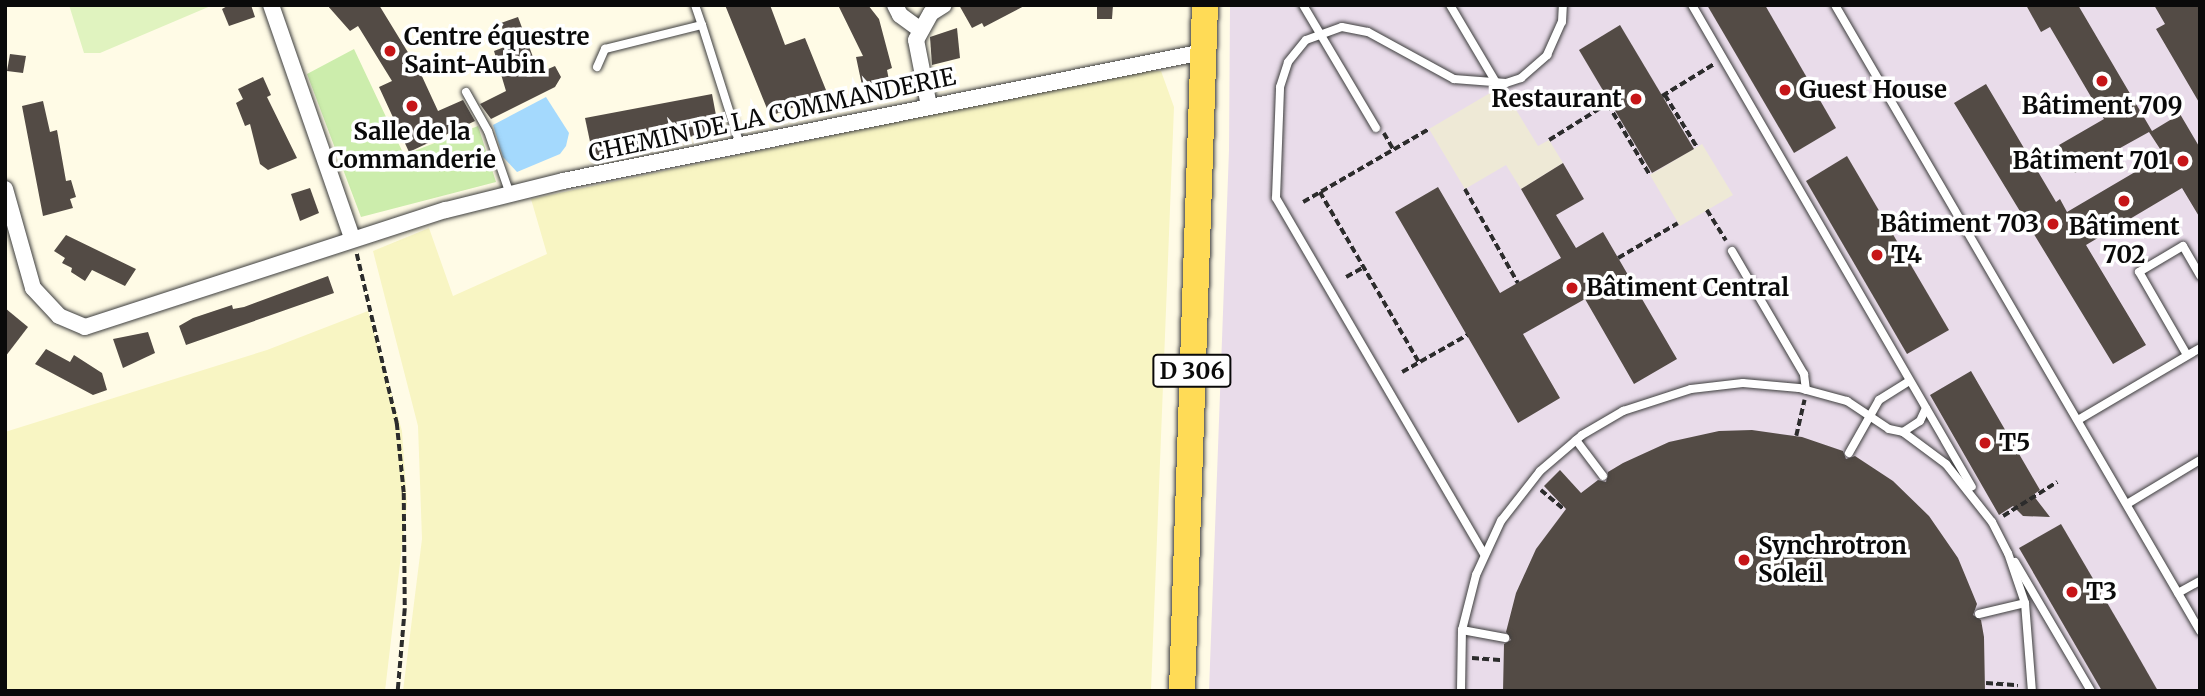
<!DOCTYPE html>
<html>
<head>
<meta charset="utf-8">
<style>
  body { margin:0 }
  #map { position:relative; width:2205px; height:696px; overflow:hidden; background:#fffbe6; font-family:Merriweather,serif }
  div>[style] { position:absolute }
  [style*='--x'] { left:calc(var(--x)*1px); top:calc(var(--y)*1px); width:calc(var(--w)*1px); rotate:calc(var(--a)*1deg) }
  .industrial>* { inset:0; background:#e9dcea }
  .farmland>* { inset:0; background:#f8f5c3 }
  .green>* { inset:0; background:#ccedac }
  .pitch>* { inset:0; background:#e0f3bf }
  .plaza>* { inset:0; background:#eee9d6 }
  .water>* { inset:0; background:#a4d9fd }
  .building>* { inset:0; background:#534b45 }
  .path>* { height:3.5px; margin-top:-1.75px; transform-origin:0; background:repeating-linear-gradient(90deg,#2c2c2c 0 7px,transparent 0 10.5px) }
  .roads { filter:drop-shadow(0 0 2px #3d3d3d) drop-shadow(0 0 2px #3d3d3d) }
  .service>* { height:8px; margin:-4px; padding:0 4px; transform-origin:4px; border-radius:4px; background:#fff }
  .minor>* { height:16px; margin:-8px; padding:0 8px; transform-origin:8px; border-radius:8px; background:#fff }
  .primary>* { height:26px; margin:-13px; padding:0 13px; transform-origin:13px; border-radius:13px; background:#ffdb56 }
  .dots>* { width:19px; height:19px; translate:-50% -50%; box-sizing:border-box; border:4px solid #fff; border-radius:50% }
  span { translate:-50% -50%; white-space:nowrap; text-align:center; line-height:1.15; -webkit-text-stroke:7px #fff; paint-order:stroke }
  .shield-label span { padding:2px 5px; background:#fff; border:2px solid; border-radius:5px; -webkit-text-stroke-width:0 }
  .shield-label { font-size:23px; color:#0a0a0a; font-weight:700 }
  .poi-label { font-size:24px; color:#0a0a0a; font-weight:700 }
  .left { translate:0 -50%; text-align:left }
  .right { translate:-100% -50%; text-align:right }
  .street-label { font-size:24px; color:#0a0a0a }
  .frame { position:absolute; inset:0; border:7px solid #0a0a0a; pointer-events:none }
</style>
</head>
<body>
<div id="map">
  <div class="industrial">
    <i style="clip-path:polygon(1230px 5px,2200px 5px,2200px 691px,1209px 691px,1229px 150px)"></i>
  </div>
  <div class="farmland">
    <i style="clip-path:polygon(1137px 71px,1161px 71px,1174px 107px,1151px 691px,403px 691px,422px 539px,418px 426px,373px 251px,429px 228px,453px 296px,547px 254px,531px 199px)"></i>
    <i style="clip-path:polygon(368px 311px,402px 431px,407px 504px,385px 691px,5px 691px,5px 432px,267px 350px)"></i>
  </div>
  <div class="green">
    <i style="clip-path:polygon(354px 49px,404px 155px,478px 126px,496px 182px,361px 217px,307px 74px)"></i>
  </div>
  <div class="pitch">
    <i style="clip-path:polygon(69px 5px,213px 5px,100px 53px,84px 53px)"></i>
  </div>
  <div class="plaza">
    <i style="clip-path:polygon(1504px 90px,1538px 146px,1549px 140px,1563px 163px,1521px 189px,1506px 165px,1465px 189px,1429px 129px,1490px 93px)"></i>
    <i style="clip-path:polygon(1702px 144px,1733px 195px,1680px 226px,1650px 175px)"></i>
  </div>
  <div class="water">
    <i style="clip-path:polygon(546px 97px,569px 133px,566px 146px,560px 154px,517px 172px,503px 157px,493px 125px)"></i>
  </div>
  <div class="building">
    <i style="clip-path:polygon(229px 5px,251px 5px,255px 17px,229px 26px,222px 9px)"></i>
    <i style="clip-path:polygon(327px 5px,379px 5px,420px 72px,438px 111px,463px 100px,475px 121px,409px 152px,379px 87px,392px 81px,358px 26px,350px 31px)"></i>
    <i style="clip-path:polygon(725px 5px,770px 5px,785px 45px,805px 38px,828px 95px,770px 116px)"></i>
    <i style="clip-path:polygon(838px 5px,868px 5px,879px 19px,892px 68px,887px 70px,890px 85px,863px 90px,856px 57px,863px 56px)"></i>
    <i style="clip-path:polygon(959px 5px,1026px 5px,984px 27px,982px 23px,972px 28px)"></i>
    <i style="clip-path:polygon(1097px 5px,1113px 5px,1112px 19px,1097px 19px)"></i>
    <i style="clip-path:polygon(1707px 5px,1765px 5px,1836px 128px,1794px 153px)"></i>
    <i style="clip-path:polygon(2026px 5px,2078px 5px,2152px 131px,2180px 114px,2200px 148px,2200px 218px,2182px 188px,2086px 245px,2146px 345px,2113px 364px,1954px 103px,1986px 84px,2056px 202px,2060px 199px,2067px 212px,2164px 155px,2149px 132px,2075px 173px,2059px 145px,2104px 119px,2050px 27px,2041px 32px)"></i>
    <i style="clip-path:polygon(2154px 5px,2200px 5px,2200px 104px,2156px 29px,2165px 24px)"></i>
    <i style="clip-path:polygon(518px 17px,539px 73px,555px 66px,561px 77px,555px 87px,491px 119px,480px 104px,506px 91px,494px 51px,507px 46px,501px 23px)"></i>
    <i style="clip-path:polygon(1620px 25px,1694px 149px,1652px 173px,1579px 50px)"></i>
    <i style="clip-path:polygon(957px 28px,960px 58px,932px 65px,930px 37px)"></i>
    <i style="clip-path:polygon(10px 54px,26px 56px,23px 73px,7px 71px)"></i>
    <i style="clip-path:polygon(263px 77px,271px 95px,267px 97px,297px 158px,268px 170px,260px 164px,250px 124px,245px 126px,236px 103px,243px 99px,238px 89px)"></i>
    <i style="clip-path:polygon(712px 94px,719px 131px,593px 156px,585px 118px)"></i>
    <i style="clip-path:polygon(43px 101px,50px 132px,57px 130px,66px 181px,71px 180px,76px 197px,70px 199px,73px 208px,43px 216px,22px 106px)"></i>
    <i style="clip-path:polygon(1847px 156px,1949px 330px,1907px 354px,1806px 181px)"></i>
    <i style="clip-path:polygon(1563px 163px,1584px 199px,1556px 215px,1576px 248px,1603px 232px,1677px 359px,1634px 384px,1585px 299px,1523px 334px,1560px 398px,1518px 423px,1395px 212px,1438px 187px,1500px 293px,1561px 258px,1521px 189px)"></i>
    <i style="clip-path:polygon(310px 188px,319px 213px,300px 221px,291px 194px)"></i>
    <i style="clip-path:polygon(66px 235px,136px 269px,125px 286px,92px 270px,85px 281px,71px 272px,72px 268px,62px 263px,65px 258px,54px 251px)"></i>
    <i style="clip-path:polygon(328px 276px,334px 293px,186px 345px,179px 326px,193px 318px,232px 305px,233px 309px,244px 307px)"></i>
    <i style="clip-path:polygon(5px 308px,28px 327px,5px 357px)"></i>
    <i style="clip-path:polygon(148px 332px,155px 353px,123px 368px,113px 339px)"></i>
    <i style="clip-path:polygon(46px 349px,70px 362px,74px 355px,102px 373px,107px 390px,93px 395px,35px 364px)"></i>
    <i style="clip-path:polygon(1971px 371px,2040px 490px,2033px 495px,2050px 517px,2023px 516px,2013px 506px,1999px 515px,1930px 395px)"></i>
    <i style="clip-path:polygon(1752px 430px,1802px 437px,1843px 451px,1846px 459px,1855px 456px,1893px 481px,1929px 516px,1958px 558px,1977px 604px,1973px 615px,1981px 620px,1984px 637px,1985px 691px,1503px 691px,1504px 644px,1511px 640px,1506px 632px,1516px 593px,1536px 549px,1566px 509px,1544px 486px,1560px 470px,1581px 493px,1598px 480px,1606px 482px,1608px 472px,1623px 463px,1669px 442px,1719px 431px)"></i>
    <i style="clip-path:polygon(2061px 524px,2126px 635px,2158px 691px,2102px 691px,2019px 548px)"></i>
  </div>
  <div class="path">
    <i style="--x:1665;--y:95;--w:61;--a:58.4"></i>
    <i style="--x:1662;--y:96;--w:61;--a:-31.6"></i>
    <i style="--x:1608;--y:104;--w:82;--a:59.4"></i>
    <i style="--x:1384;--y:133;--w:20;--a:60"></i>
    <i style="--x:1549;--y:140;--w:72;--a:-31.9"></i>
    <i style="--x:1465;--y:189;--w:108;--a:60.6"></i>
    <i style="--x:1320;--y:192;--w:197;--a:59.8"></i>
    <i style="--x:1303;--y:202;--w:146;--a:-30.1"></i>
    <i style="--x:1707;--y:210;--w:36;--a:58"></i>
    <i style="--x:357;--y:254;--w:174;--a:76.7"></i>
    <i style="--x:397;--y:423;--w:70;--a:84.3"></i>
    <i style="--x:404;--y:493;--w:116;--a:89.5"></i>
    <i style="--x:405;--y:609;--w:82;--a:94.9"></i>
    <i style="--x:1618;--y:258;--w:69;--a:-30.3"></i>
    <i style="--x:1346;--y:277;--w:21;--a:-29"></i>
    <i style="--x:1402;--y:372;--w:75;--a:-29.6"></i>
    <i style="--x:1796;--y:436;--w:37;--a:-77"></i>
    <i style="--x:1541;--y:490;--w:31;--a:40"></i>
    <i style="--x:2003;--y:516;--w:64;--a:-32.2"></i>
    <i style="--x:1472;--y:658;--w:31;--a:4"></i>
    <i style="--x:1986;--y:683;--w:32;--a:4"></i>
  </div>
  <div class="roads">
    <div class="service">
      <i style="--x:695;--y:5;--w:21;--a:71"></i>
      <i style="--x:1303;--y:5;--w:143;--a:59.3"></i>
      <i style="--x:1450;--y:5;--w:94;--a:59.3"></i>
      <i style="--x:1692;--y:5;--w:557;--a:59.85"></i>
      <i style="--x:1835;--y:5;--w:725;--a:59.75"></i>
      <i style="--x:597;--y:67;--w:20;--a:-66"></i>
      <i style="--x:605;--y:49;--w:100;--a:-13.9"></i>
      <i style="--x:702;--y:25;--w:126;--a:72.4"></i>
      <i style="--x:466;--y:92;--w:45;--a:60.6"></i>
      <i style="--x:488;--y:131;--w:67;--a:70.8"></i>
      <i style="--x:1732;--y:251;--w:143;--a:59.7"></i>
      <i style="--x:1804;--y:374;--w:16;--a:83"></i>
      <i style="--x:2187;--y:355;--w:96;--a:-120"></i>
      <i style="--x:2139;--y:272;--w:51;--a:-30.6"></i>
      <i style="--x:2183;--y:246;--w:34;--a:60"></i>
      <i style="--x:2078;--y:420;--w:142;--a:-30.5"></i>
      <i style="--x:1903;--y:432;--w:20;--a:-33"></i>
      <i style="--x:1920;--y:421;--w:14;--a:-65"></i>
      <i style="--x:1576;--y:440;--w:45;--a:53.1"></i>
      <i style="--x:1849;--y:453;--w:61;--a:-60.5"></i>
      <i style="--x:1879;--y:400;--w:36;--a:-32"></i>
      <i style="--x:2127;--y:504;--w:85;--a:-31.1"></i>
      <i style="--x:1484;--y:554;--w:412;--a:-120.3"></i>
      <i style="--x:1276;--y:198;--w:111;--a:-87.9"></i>
      <i style="--x:1280;--y:87;--w:26;--a:-72"></i>
      <i style="--x:1288;--y:62;--w:28;--a:-51"></i>
      <i style="--x:1306;--y:40;--w:38;--a:-20"></i>
      <i style="--x:1342;--y:27;--w:26;--a:11"></i>
      <i style="--x:1368;--y:32;--w:98;--a:28.7"></i>
      <i style="--x:1454;--y:79;--w:52;--a:4.4"></i>
      <i style="--x:1506;--y:83;--w:16;--a:-18"></i>
      <i style="--x:1521;--y:78;--w:35;--a:-41"></i>
      <i style="--x:1547;--y:55;--w:36;--a:-66"></i>
      <i style="--x:1562;--y:22;--w:17;--a:-87"></i>
      <i style="--x:2015;--y:562;--w:150;--a:59.5"></i>
      <i style="--x:2178;--y:593;--w:25;--a:-29"></i>
      <i style="--x:1979;--y:614;--w:47;--a:-13.4"></i>
      <i style="--x:1462;--y:630;--w:44;--a:10.5"></i>
      <i style="--x:1461;--y:691;--w:61;--a:-89.1"></i>
      <i style="--x:1462;--y:630;--w:57;--a:-75.7"></i>
      <i style="--x:1476;--y:575;--w:60;--a:-65.2"></i>
      <i style="--x:1501;--y:521;--w:63;--a:-52"></i>
      <i style="--x:1540;--y:471;--w:55;--a:-40.6"></i>
      <i style="--x:1582;--y:435;--w:48;--a:-30.3"></i>
      <i style="--x:1623;--y:411;--w:71;--a:-17.9"></i>
      <i style="--x:1691;--y:389;--w:52;--a:-6.6"></i>
      <i style="--x:1743;--y:383;--w:56;--a:5.1"></i>
      <i style="--x:1799;--y:388;--w:50;--a:15.2"></i>
      <i style="--x:1847;--y:401;--w:50;--a:33.7"></i>
      <i style="--x:1889;--y:429;--w:14;--a:12"></i>
      <i style="--x:1903;--y:432;--w:54;--a:36.7"></i>
      <i style="--x:1946;--y:464;--w:74;--a:51.6"></i>
      <i style="--x:1992;--y:522;--w:35;--a:63"></i>
      <i style="--x:2008;--y:553;--w:53;--a:71.2"></i>
      <i style="--x:2025;--y:603;--w:88;--a:85.5"></i>
    </div>
    <div class="minor">
      <i style="--x:271;--y:5;--w:246;--a:70.8"></i>
      <i style="--x:895;--y:5;--w:11;--a:63"></i>
      <i style="--x:900;--y:15;--w:22;--a:36"></i>
      <i style="--x:929;--y:106;--w:67;--a:-101.1"></i>
      <i style="--x:916;--y:40;--w:31;--a:-61"></i>
      <i style="--x:931;--y:13;--w:15;--a:-32"></i>
      <i style="--x:5;--y:189;--w:103;--a:74.2"></i>
      <i style="--x:33;--y:288;--w:38;--a:47"></i>
      <i style="--x:59;--y:316;--w:28;--a:23"></i>
      <i style="--x:85;--y:327;--w:379;--a:-18"></i>
      <i style="--x:446;--y:210;--w:121;--a:-13.9"></i>
      <i style="--x:563;--y:181;--w:653;--a:-11.4"></i>
    </div>
    <div class="primary">
      <i style="--x:1182;--y:691;--w:686;--a:-88.08"></i>
    </div>
  </div>
  <div class="dots">
    <i style="left:390px;top:51px;background:#c61518"></i>
    <i style="left:2102px;top:81px;background:#c61518"></i>
    <i style="left:1785px;top:90px;background:#c61518"></i>
    <i style="left:1636px;top:99px;background:#c61518"></i>
    <i style="left:412px;top:106px;background:#c61518"></i>
    <i style="left:2183px;top:161px;background:#c61518"></i>
    <i style="left:2124px;top:201px;background:#c61518"></i>
    <i style="left:2053px;top:224px;background:#c61518"></i>
    <i style="left:1877px;top:255px;background:#c61518"></i>
    <i style="left:1572px;top:288px;background:#c61518"></i>
    <i style="left:1985px;top:443px;background:#c61518"></i>
    <i style="left:1744px;top:560px;background:#c61518"></i>
    <i style="left:2072px;top:592px;background:#c61518"></i>
  </div>
  <div class="shield-label">
    <span style="left:1192px;top:371px">D 306</span>
  </div>
  <div class="poi-label">
    <span class="left" style="left:404px;top:51px">Centre équestre<br>Saint-Aubin</span>
    <span class="left" style="left:1799px;top:90px">Guest House</span>
    <span class="right" style="left:1622px;top:99px">Restaurant</span>
    <span style="left:2102px;top:106px">Bâtiment 709</span>
    <span style="left:412px;top:146px">Salle de la<br>Commanderie</span>
    <span class="right" style="left:2169px;top:161px">Bâtiment 701</span>
    <span class="right" style="left:2039px;top:224px">Bâtiment 703</span>
    <span style="left:2124px;top:241px">Bâtiment<br>702</span>
    <span class="left" style="left:1891px;top:255px">T4</span>
    <span class="left" style="left:1586px;top:288px">Bâtiment Central</span>
    <span class="left" style="left:1999px;top:443px">T5</span>
    <span class="left" style="left:1758px;top:560px">Synchrotron<br>Soleil</span>
    <span class="left" style="left:2086px;top:592px">T3</span>
  </div>
  <div class="street-label">
    <span style="left:772px;top:115px;rotate:-12deg">CHEMIN DE LA COMMANDERIE</span>
  </div>
  <div class="frame"></div>
</div>
</body>
</html>
